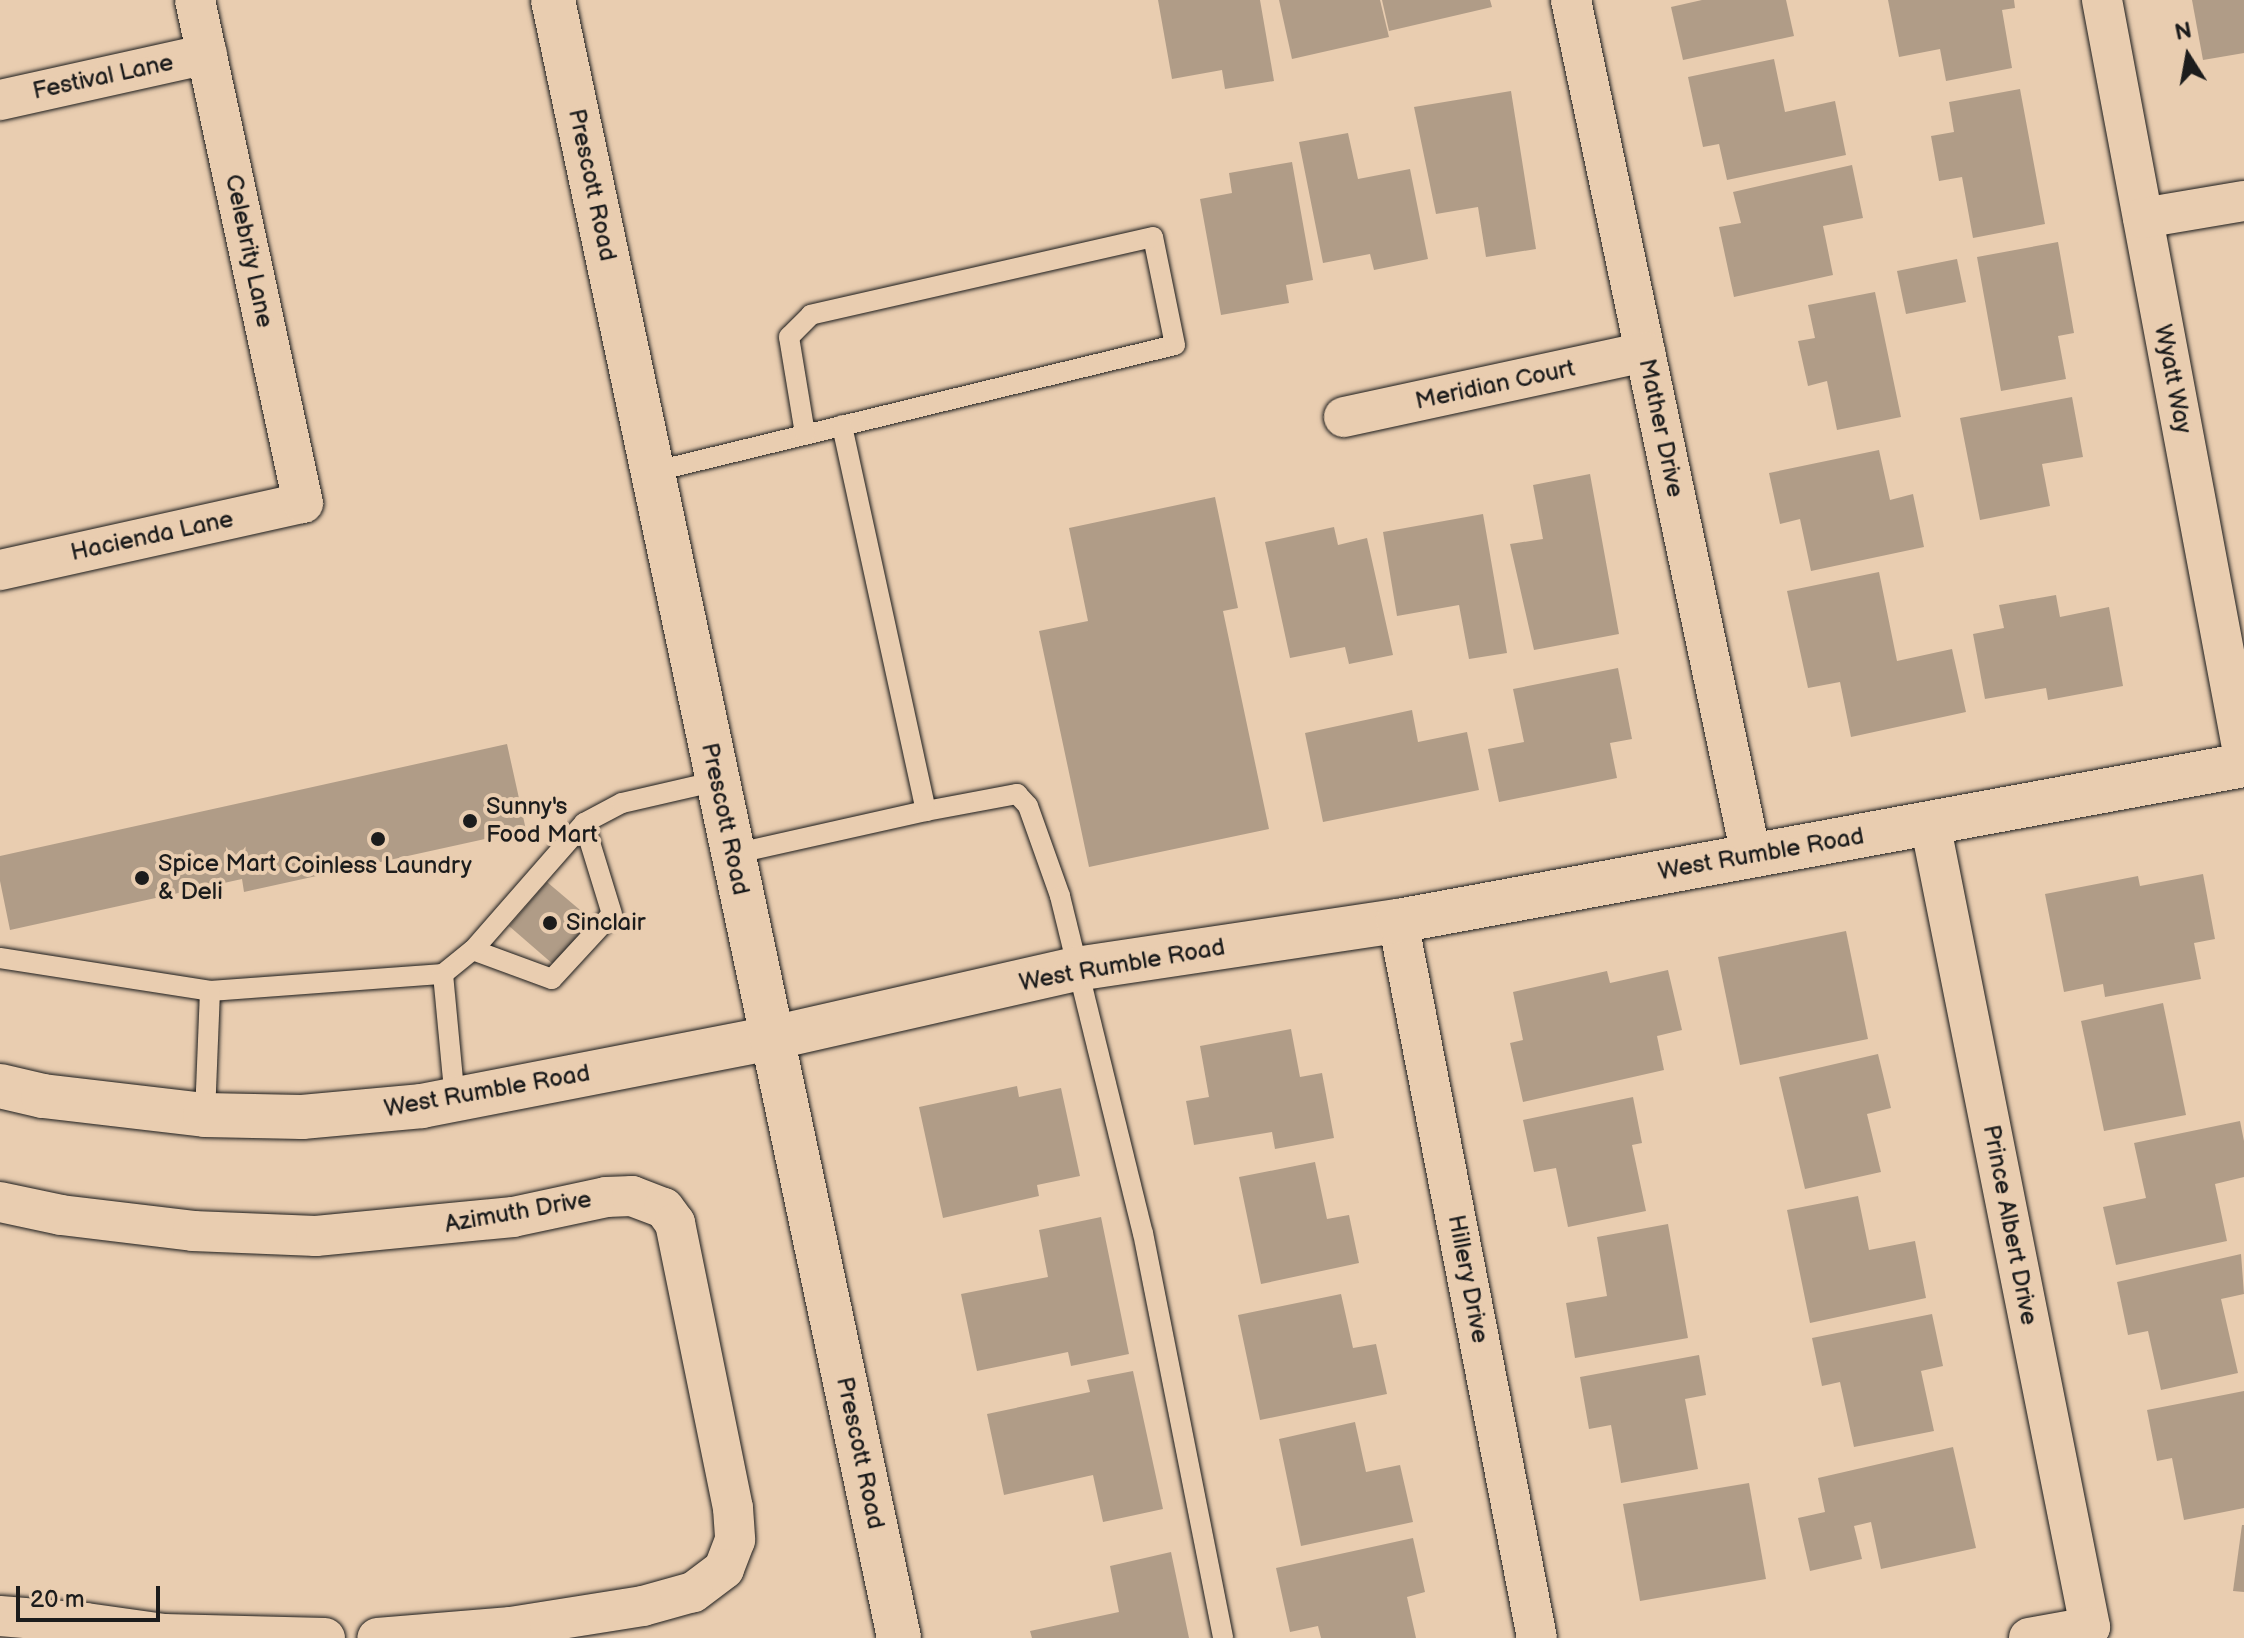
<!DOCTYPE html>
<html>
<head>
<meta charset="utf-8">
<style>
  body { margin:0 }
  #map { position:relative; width:2244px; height:1638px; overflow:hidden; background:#e9cdb0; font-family:"Balsamiq Sans",sans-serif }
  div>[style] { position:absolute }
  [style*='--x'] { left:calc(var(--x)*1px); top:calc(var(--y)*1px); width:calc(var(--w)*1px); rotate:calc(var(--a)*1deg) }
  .building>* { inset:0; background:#b09c87 }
  .roads { filter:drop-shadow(0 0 2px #1c1c1c) drop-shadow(0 0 2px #1c1c1c) }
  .service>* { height:20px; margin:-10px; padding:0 10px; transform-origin:10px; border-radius:10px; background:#e9cdb0 }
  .minor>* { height:40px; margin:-20px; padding:0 20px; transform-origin:20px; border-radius:20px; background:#e9cdb0 }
  .tertiary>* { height:44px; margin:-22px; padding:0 22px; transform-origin:22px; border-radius:22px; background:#e9cdb0 }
  .secondary>* { height:44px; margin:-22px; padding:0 22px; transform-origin:22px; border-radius:22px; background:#e9cdb0 }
  .dots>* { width:22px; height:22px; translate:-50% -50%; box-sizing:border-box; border:4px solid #e9cdb0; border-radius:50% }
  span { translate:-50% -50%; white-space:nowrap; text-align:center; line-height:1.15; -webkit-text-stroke:8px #e9cdb0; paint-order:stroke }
  .street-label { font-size:24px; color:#1c1c1c }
  .poi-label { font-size:24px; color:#1c1c1c }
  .left { translate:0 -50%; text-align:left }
  .north { position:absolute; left:2148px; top:16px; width:80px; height:80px; -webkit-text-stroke:6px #e9cdb0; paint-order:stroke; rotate:349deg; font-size:22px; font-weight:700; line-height:32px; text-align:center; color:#1c1c1c }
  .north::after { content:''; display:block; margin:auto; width:28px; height:36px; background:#1c1c1c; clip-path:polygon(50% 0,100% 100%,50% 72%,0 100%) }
  .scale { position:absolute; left:16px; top:1586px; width:144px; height:36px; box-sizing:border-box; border:4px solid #1c1c1c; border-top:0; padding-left:10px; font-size:24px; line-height:28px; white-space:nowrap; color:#1c1c1c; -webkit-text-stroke:6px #e9cdb0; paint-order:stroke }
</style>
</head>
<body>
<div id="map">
  <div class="building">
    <i style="clip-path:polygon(1158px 0,1260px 0,1274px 81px,1225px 89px,1222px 70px,1172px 79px)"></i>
    <i style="clip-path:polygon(1279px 0,1380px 0,1389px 37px,1292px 59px)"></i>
    <i style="clip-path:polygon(1382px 0,1490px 0,1492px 7px,1389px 31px)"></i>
    <i style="clip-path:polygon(1702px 0,1786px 0,1794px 36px,1683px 60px,1671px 7px)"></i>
    <i style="clip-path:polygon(1888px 0,2014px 0,2015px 8px,2002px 10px,2012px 68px,1946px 81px,1940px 49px,1899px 57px)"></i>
    <i style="clip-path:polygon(2192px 0,2244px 0,2244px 53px,2203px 60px)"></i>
    <i style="clip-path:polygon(1774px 59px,1785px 112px,1835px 101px,1846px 155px,1727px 180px,1719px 144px,1703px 147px,1688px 77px)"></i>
    <i style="clip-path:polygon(2020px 89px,2045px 224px,1973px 238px,1962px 177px,1939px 181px,1931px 136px,1954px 132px,1949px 102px)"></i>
    <i style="clip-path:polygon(1511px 91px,1536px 249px,1486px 257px,1478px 207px,1436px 214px,1414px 107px)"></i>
    <i style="clip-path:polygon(1348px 133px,1358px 179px,1410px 169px,1428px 259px,1374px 270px,1370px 254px,1323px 263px,1299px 142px)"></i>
    <i style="clip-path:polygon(1292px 162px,1313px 280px,1286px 285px,1289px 303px,1221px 315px,1200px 199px,1232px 193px,1229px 173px)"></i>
    <i style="clip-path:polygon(1852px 165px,1863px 218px,1823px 226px,1833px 275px,1734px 297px,1719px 227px,1741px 223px,1733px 192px)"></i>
    <i style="clip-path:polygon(2058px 242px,2074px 333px,2058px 336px,2066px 379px,2001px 391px,1977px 257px)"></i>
    <i style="clip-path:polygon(1957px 259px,1966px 302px,1906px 314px,1897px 271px)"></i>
    <i style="clip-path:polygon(1875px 292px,1901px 417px,1837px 430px,1827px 381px,1808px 386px,1798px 341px,1815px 338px,1808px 305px)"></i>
    <i style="clip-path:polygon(2072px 397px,2083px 457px,2042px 464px,2050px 506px,1980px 520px,1960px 418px)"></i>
    <i style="clip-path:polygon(1879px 450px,1890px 500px,1913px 494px,1924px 547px,1811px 571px,1800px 519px,1780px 524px,1769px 473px)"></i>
    <i style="clip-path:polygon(1590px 474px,1619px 634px,1534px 650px,1510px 544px,1543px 539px,1533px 485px)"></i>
    <i style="clip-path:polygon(1215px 497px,1238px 608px,1223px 611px,1269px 829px,1089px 867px,1039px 631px,1088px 621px,1069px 528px)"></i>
    <i style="clip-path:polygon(1483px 514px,1507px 653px,1469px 659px,1459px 605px,1397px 616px,1383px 532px)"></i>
    <i style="clip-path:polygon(1334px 527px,1338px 545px,1367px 538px,1393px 655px,1349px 664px,1345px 647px,1290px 658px,1265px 542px)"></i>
    <i style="clip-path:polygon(1879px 572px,1897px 661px,1952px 649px,1966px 712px,1851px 737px,1840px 682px,1808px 688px,1787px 591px)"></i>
    <i style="clip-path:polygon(2056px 595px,2060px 617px,2109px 607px,2123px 686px,2048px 700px,2046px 688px,1985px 699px,1973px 634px,2004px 628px,1999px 605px)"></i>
    <i style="clip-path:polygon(1618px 668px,1632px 739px,1610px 743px,1617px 778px,1499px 802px,1488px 749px,1524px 742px,1513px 689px)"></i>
    <i style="clip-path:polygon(1412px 710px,1418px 742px,1467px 732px,1479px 790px,1323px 822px,1305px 733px)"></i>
    <i style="clip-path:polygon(507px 744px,526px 830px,244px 892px,242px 879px,10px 930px,0 881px,0 856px)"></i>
    <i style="clip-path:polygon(2203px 874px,2215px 939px,2194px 943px,2201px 979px,2105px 997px,2103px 984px,2064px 992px,2045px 894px,2138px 876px,2140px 886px)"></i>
    <i style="clip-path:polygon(547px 882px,593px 921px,554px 965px,509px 926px)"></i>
    <i style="clip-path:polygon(1846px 931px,1868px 1039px,1740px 1065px,1718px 957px)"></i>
    <i style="clip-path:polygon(1668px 970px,1682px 1030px,1657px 1036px,1664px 1070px,1523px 1102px,1510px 1043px,1523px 1040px,1513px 992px,1607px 971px,1610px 983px)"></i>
    <i style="clip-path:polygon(2163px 1003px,2186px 1115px,2104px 1131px,2081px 1021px)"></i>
    <i style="clip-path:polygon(1291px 1029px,1300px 1077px,1322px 1073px,1334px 1138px,1275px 1149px,1272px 1132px,1194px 1145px,1186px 1101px,1209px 1097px,1200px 1046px)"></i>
    <i style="clip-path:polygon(1878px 1054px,1891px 1108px,1867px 1114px,1881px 1172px,1805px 1189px,1779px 1077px)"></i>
    <i style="clip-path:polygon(1017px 1086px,1019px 1097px,1061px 1088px,1080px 1176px,1037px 1185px,1039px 1196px,943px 1218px,919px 1107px)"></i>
    <i style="clip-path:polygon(1633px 1097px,1642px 1143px,1632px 1145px,1646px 1211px,1568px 1227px,1556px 1168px,1534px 1172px,1523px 1120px)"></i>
    <i style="clip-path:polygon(2240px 1121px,2244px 1141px,2244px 1177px,2215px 1184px,2227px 1241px,2116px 1265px,2103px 1207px,2146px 1198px,2134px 1143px)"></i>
    <i style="clip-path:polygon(1315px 1162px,1327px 1219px,1349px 1215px,1359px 1263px,1261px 1284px,1239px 1177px)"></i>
    <i style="clip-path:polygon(1858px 1196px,1869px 1250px,1915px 1241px,1926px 1298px,1810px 1323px,1787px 1210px)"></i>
    <i style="clip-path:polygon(1101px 1217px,1129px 1354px,1071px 1366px,1068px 1352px,977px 1371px,961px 1294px,1048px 1277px,1039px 1230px)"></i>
    <i style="clip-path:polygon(1668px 1224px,1688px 1338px,1575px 1358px,1566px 1303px,1607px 1296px,1597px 1237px)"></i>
    <i style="clip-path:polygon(2241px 1254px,2244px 1294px,2221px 1299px,2238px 1373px,2161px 1390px,2148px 1331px,2128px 1335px,2117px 1282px)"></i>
    <i style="clip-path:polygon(1341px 1294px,1353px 1348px,1376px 1344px,1387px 1394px,1260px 1420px,1238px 1315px)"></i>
    <i style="clip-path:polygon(1932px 1314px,1943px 1366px,1921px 1371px,1934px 1431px,1854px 1447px,1840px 1382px,1822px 1386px,1812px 1338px)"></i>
    <i style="clip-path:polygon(1699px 1355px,1706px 1395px,1685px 1399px,1698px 1469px,1621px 1483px,1611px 1425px,1589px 1429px,1580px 1377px)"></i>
    <i style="clip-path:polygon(1133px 1371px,1163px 1509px,1103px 1522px,1093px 1475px,1004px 1495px,987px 1414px,1090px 1392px,1087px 1380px)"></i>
    <i style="clip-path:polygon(2244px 1391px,2244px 1508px,2184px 1520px,2172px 1458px,2157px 1461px,2147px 1410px)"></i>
    <i style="clip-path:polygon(1355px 1422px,1366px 1472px,1400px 1465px,1413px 1522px,1301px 1546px,1279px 1439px)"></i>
    <i style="clip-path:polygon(1953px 1447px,1976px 1548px,1881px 1569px,1871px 1522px,1854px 1526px,1862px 1559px,1810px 1571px,1798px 1518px,1825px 1512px,1818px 1478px)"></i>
    <i style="clip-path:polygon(1749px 1483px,1766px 1579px,1640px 1601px,1623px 1504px)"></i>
    <i style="clip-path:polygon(2242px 1525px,2244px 1525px,2244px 1592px,2233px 1591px)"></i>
    <i style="clip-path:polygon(1413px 1538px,1425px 1592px,1407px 1597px,1416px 1638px,1321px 1638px,1318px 1626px,1290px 1632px,1276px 1568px)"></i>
    <i style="clip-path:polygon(1171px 1552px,1189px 1638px,1032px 1638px,1030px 1631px,1119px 1612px,1110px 1566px)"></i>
  </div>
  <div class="roads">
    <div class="service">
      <i style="--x:652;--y:472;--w:538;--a:-13.65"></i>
      <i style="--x:1175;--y:345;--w:110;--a:-101.5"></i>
      <i style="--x:1153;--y:237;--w:351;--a:167.2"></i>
      <i style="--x:811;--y:315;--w:31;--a:135"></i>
      <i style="--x:789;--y:337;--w:98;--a:80.6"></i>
      <i style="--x:926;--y:811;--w:93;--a:-10.6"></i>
      <i style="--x:1017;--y:794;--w:16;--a:47"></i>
      <i style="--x:1028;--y:806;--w:96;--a:70.4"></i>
      <i style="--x:1060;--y:896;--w:347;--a:76.2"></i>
      <i style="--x:1143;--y:1233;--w:413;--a:78.8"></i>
      <i style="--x:733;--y:854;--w:198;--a:-12.6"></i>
      <i style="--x:926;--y:811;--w:395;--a:-102.3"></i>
      <i style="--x:473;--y:950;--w:84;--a:20.2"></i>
      <i style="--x:552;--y:979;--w:88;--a:-47.3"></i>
      <i style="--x:612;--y:914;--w:95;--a:-107.1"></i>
      <i style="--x:0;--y:958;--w:213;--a:8.9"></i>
      <i style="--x:210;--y:991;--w:234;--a:-4.2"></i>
      <i style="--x:443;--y:974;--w:38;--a:-39"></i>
      <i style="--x:473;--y:950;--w:169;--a:-48.8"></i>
      <i style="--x:584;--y:823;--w:43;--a:-27.8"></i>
      <i style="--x:622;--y:803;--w:98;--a:-13"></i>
      <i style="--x:443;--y:974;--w:127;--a:84.6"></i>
      <i style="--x:205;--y:1115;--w:124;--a:-87.7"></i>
    </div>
    <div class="minor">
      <i style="--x:1571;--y:0;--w:875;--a:78.12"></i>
      <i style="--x:2102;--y:0;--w:771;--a:79.39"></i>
      <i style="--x:0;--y:100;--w:212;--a:-12.5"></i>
      <i style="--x:2143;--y:218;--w:102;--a:-9.6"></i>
      <i style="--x:1344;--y:417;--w:308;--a:-12.2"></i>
      <i style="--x:0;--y:570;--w:310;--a:-12.5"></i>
      <i style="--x:303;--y:503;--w:514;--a:-102.12"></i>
      <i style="--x:1930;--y:823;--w:820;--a:78.74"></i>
      <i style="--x:2090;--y:1627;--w:62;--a:169.8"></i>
      <i style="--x:1398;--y:921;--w:730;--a:79.03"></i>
      <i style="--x:0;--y:1202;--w:62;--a:12"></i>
      <i style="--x:61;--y:1215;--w:133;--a:6.9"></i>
      <i style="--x:193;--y:1231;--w:123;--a:2.3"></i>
      <i style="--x:316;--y:1236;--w:198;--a:-5.5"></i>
      <i style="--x:513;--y:1217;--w:95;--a:-12.1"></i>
      <i style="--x:606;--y:1197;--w:26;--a:-2"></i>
      <i style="--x:632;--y:1196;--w:34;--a:21"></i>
      <i style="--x:664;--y:1208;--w:19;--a:54"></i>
      <i style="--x:675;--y:1223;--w:291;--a:78.5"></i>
      <i style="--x:733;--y:1508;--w:32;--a:86"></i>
      <i style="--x:735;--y:1540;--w:31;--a:111"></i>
      <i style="--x:724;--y:1569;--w:39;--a:143"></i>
      <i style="--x:693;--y:1592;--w:52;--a:164.4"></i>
      <i style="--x:643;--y:1606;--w:134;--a:171"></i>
      <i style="--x:511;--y:1627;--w:134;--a:175.3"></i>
      <i style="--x:0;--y:1616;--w:86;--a:4.7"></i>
      <i style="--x:86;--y:1623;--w:79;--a:8"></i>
      <i style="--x:164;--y:1634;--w:161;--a:1.4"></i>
    </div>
    <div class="tertiary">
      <i style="--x:0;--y:1086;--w:44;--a:13.1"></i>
      <i style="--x:43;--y:1096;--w:163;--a:6.7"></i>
      <i style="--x:205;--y:1115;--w:97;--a:1.2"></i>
      <i style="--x:302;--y:1117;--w:121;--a:-5.2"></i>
      <i style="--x:422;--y:1106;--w:357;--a:-11"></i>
      <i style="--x:772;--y:1038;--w:312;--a:-12.8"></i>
      <i style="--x:1076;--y:969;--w:326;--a:-8.5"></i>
      <i style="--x:1398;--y:921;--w:860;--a:-10.45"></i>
    </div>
    <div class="secondary">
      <i style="--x:553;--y:0;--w:1674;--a:78.07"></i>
    </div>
  </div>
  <div class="dots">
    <i style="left:470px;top:821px;background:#1c1c1c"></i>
    <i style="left:378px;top:839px;background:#1c1c1c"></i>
    <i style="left:142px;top:878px;background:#1c1c1c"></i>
    <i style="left:550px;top:923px;background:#1c1c1c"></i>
  </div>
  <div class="street-label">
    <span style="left:103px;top:77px;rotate:-12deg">Festival Lane</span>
    <span style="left:592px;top:185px;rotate:78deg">Prescott Road</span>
    <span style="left:249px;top:251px;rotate:78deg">Celebrity Lane</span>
    <span style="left:2173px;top:379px;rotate:79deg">Wyatt Way</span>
    <span style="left:1495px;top:385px;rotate:-12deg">Meridian Court</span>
    <span style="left:1661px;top:428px;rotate:78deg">Mather Drive</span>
    <span style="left:152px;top:536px;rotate:-12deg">Hacienda Lane</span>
    <span style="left:725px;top:819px;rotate:78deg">Prescott Road</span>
    <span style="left:1761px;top:854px;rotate:-10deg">West Rumble Road</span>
    <span style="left:1122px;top:965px;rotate:-10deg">West Rumble Road</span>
    <span style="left:487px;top:1091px;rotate:-10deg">West Rumble Road</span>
    <span style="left:518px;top:1212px;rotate:-10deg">Azimuth Drive</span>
    <span style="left:2010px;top:1225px;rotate:79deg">Prince Albert Drive</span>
    <span style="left:1468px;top:1279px;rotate:79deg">Hillery Drive</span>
    <span style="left:860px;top:1453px;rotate:78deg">Prescott Road</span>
  </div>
  <div class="poi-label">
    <span class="left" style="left:486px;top:821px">Sunny's<br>Food Mart</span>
    <span class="left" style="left:158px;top:878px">Spice Mart<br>&amp; Deli</span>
    <span style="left:378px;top:866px">Coinless Laundry</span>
    <span class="left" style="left:566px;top:923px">Sinclair</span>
  </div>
  <div class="north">N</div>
  <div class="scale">20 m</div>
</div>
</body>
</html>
